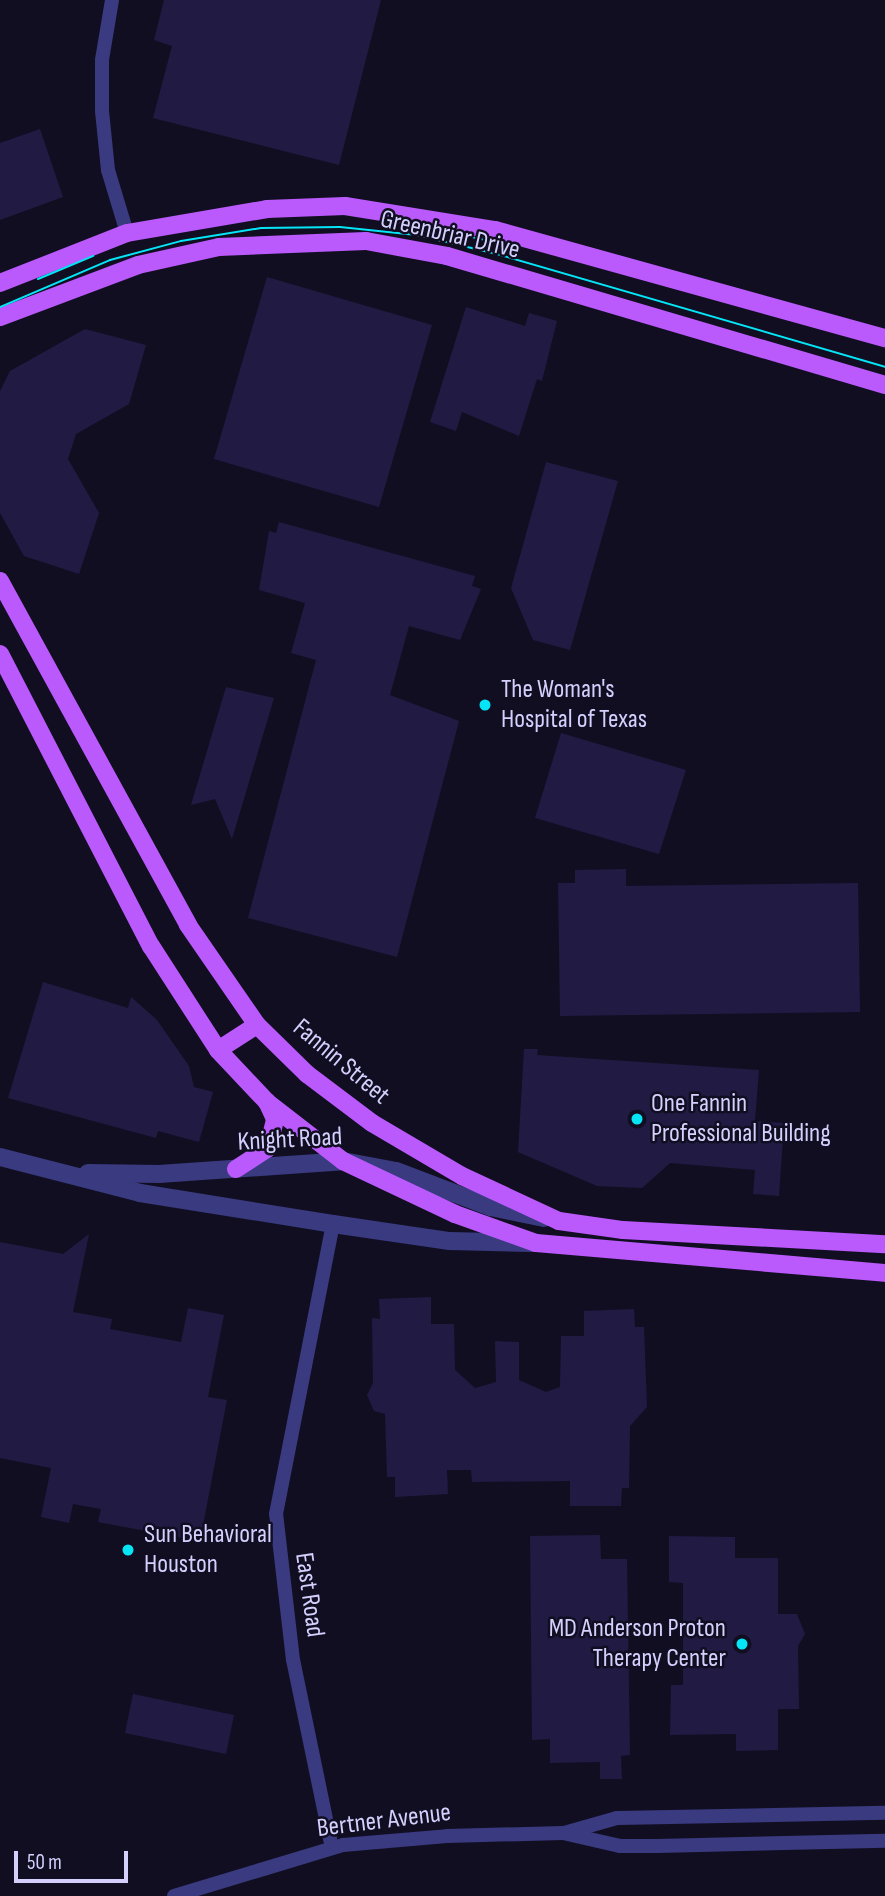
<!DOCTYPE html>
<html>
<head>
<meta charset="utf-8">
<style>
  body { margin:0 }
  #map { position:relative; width:885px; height:1896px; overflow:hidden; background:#110e22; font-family:"Sofia Sans Condensed",sans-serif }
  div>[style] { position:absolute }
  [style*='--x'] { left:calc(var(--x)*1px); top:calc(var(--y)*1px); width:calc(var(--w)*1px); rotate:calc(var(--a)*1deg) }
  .building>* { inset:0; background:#211b43 }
  .minor>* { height:14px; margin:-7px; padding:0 7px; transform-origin:7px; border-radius:7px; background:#3a3a80 }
  .tertiary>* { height:18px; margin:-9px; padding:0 9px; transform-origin:9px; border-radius:9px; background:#3a3a80 }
  .primary>* { height:18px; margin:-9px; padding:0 9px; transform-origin:9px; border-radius:9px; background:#ba5afc }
  .tram>* { height:2px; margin:-1px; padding:0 1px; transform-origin:1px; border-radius:1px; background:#05e5f6 }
  .dots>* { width:19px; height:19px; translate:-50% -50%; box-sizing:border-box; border:4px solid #110e22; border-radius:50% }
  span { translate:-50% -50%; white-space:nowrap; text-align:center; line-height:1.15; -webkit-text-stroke:5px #110e22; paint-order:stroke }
  .street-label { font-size:26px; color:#d4d0fe }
  .poi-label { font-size:26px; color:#d4d0fe }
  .left { translate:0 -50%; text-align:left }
  .right { translate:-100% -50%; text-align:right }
  .scale { position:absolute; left:14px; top:1851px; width:114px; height:32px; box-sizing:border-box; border:4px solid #d4d0fe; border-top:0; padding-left:9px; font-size:21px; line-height:24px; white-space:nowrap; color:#d4d0fe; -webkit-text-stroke:5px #110e22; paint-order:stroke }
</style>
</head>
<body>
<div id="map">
  <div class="building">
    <i style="clip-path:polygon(164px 0,381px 0,339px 165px,153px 118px,172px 46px,154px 40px)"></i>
    <i style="clip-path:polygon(40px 129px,63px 197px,0 220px,0 143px)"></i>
    <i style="clip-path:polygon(267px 277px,432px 325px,379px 507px,214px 459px)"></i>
    <i style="clip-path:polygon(466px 307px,525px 326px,529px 313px,557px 321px,542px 381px,537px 379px,519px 436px,462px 412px,456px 431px,430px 422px)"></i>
    <i style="clip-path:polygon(85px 329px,146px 345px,129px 404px,76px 434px,68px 459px,99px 513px,79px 574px,24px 556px,0 513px,0 391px,10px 371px)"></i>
    <i style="clip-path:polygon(546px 462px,618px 481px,570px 650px,533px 640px,511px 588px)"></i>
    <i style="clip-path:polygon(279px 522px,475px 576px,472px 586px,481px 589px,460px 640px,409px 626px,390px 695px,459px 721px,397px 957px,248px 918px,316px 660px,291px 653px,305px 603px,259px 590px,269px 531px,276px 533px)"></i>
    <i style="clip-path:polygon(226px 687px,274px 698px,232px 839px,215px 799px,191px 805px)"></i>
    <i style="clip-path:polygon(561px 733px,686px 770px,659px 854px,535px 818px)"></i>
    <i style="clip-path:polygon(626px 869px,626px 886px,858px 883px,860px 1012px,560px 1016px,558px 883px,575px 883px,575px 870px)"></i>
    <i style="clip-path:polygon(43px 982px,128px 1008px,131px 997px,157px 1020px,189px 1066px,194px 1087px,213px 1092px,199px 1142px,158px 1131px,156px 1138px,8px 1098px)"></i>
    <i style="clip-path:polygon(524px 1049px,538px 1049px,537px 1055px,759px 1070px,755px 1121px,784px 1123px,779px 1196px,753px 1194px,755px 1170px,670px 1163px,642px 1188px,597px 1186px,518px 1152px)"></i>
    <i style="clip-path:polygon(89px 1234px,73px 1312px,112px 1319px,110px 1329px,181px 1342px,188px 1308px,224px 1315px,208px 1397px,227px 1400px,200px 1541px,98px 1522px,101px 1509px,73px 1504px,69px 1523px,41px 1517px,51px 1468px,0 1458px,0 1242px,63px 1254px)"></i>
    <i style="clip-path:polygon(431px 1297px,431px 1324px,454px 1324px,455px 1370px,475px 1388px,496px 1382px,495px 1341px,519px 1342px,519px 1380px,546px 1392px,560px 1387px,561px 1336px,584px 1336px,584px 1311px,634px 1309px,635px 1327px,644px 1327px,647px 1407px,630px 1426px,629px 1488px,622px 1488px,621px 1506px,570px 1506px,570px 1481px,472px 1482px,471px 1470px,447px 1470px,448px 1494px,395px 1497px,395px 1477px,387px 1477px,385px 1414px,374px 1411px,367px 1395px,373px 1383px,372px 1318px,380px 1319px,379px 1299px)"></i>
    <i style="clip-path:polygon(600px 1535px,601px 1559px,627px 1559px,630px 1755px,621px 1756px,622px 1779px,600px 1779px,600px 1762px,550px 1763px,550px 1739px,532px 1740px,530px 1536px)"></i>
    <i style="clip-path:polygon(669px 1536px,735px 1537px,735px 1558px,778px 1558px,778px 1614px,797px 1614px,805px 1634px,798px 1646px,799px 1709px,778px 1709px,778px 1750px,736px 1751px,736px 1734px,670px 1735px,671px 1685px,683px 1685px,683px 1583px,669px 1582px)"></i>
    <i style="clip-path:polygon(133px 1694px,234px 1715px,226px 1754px,125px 1733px)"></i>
  </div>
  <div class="minor">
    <i style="--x:112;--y:0;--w:61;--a:99.5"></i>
    <i style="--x:102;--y:60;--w:51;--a:90"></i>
    <i style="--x:102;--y:111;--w:59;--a:84.2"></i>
    <i style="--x:108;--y:170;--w:66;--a:73.2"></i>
    <i style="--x:564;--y:1833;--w:55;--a:-15.8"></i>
    <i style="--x:617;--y:1818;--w:268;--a:-1.1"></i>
    <i style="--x:332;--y:1848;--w:192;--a:-101.7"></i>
    <i style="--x:293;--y:1660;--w:147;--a:-96.6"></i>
    <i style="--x:276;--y:1514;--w:296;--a:-78.9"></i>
    <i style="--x:174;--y:1896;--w:177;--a:-16.8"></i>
    <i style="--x:343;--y:1845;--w:104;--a:-4.9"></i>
    <i style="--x:447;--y:1836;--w:116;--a:-1.5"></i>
    <i style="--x:563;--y:1833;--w:58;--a:12.8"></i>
    <i style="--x:620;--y:1846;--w:37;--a:0"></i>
    <i style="--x:657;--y:1846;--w:228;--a:-1.3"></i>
  </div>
  <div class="tertiary">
    <i style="--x:0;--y:1157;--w:145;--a:14.4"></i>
    <i style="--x:140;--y:1193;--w:195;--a:9.1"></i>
    <i style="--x:333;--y:1224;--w:118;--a:8.3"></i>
    <i style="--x:450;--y:1241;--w:82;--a:1.4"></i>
    <i style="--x:88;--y:1173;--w:71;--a:0.8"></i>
    <i style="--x:159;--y:1174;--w:184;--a:-4"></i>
    <i style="--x:343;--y:1161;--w:54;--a:10.7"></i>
    <i style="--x:396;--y:1171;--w:102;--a:20.8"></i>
    <i style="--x:491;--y:1207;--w:54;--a:11.7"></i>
  </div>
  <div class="primary">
    <i style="--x:0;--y:283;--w:136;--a:-21.5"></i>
    <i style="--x:127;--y:233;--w:142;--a:-9.7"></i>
    <i style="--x:267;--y:209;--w:78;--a:-2.2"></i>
    <i style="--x:345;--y:206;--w:152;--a:9.1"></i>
    <i style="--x:495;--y:230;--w:405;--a:15.5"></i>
    <i style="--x:0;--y:317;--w:147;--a:-20.6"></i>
    <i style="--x:138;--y:265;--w:83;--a:-12.5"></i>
    <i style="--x:219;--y:247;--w:147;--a:-2.3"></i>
    <i style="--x:366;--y:241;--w:82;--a:10.5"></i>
    <i style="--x:447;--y:256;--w:457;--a:16.4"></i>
    <i style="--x:0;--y:581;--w:392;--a:61.3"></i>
    <i style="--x:188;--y:925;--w:121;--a:55.4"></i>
    <i style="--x:257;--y:1025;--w:70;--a:44.4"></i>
    <i style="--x:307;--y:1074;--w:81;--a:37"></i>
    <i style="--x:372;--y:1123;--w:104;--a:30.5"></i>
    <i style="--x:462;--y:1176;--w:107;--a:24.9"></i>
    <i style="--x:559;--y:1221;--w:65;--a:8"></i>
    <i style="--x:623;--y:1230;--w:262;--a:3.1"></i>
    <i style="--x:0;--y:654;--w:329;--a:62.7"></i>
    <i style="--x:151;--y:946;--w:124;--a:57.2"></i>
    <i style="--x:218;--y:1050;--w:71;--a:46.7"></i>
    <i style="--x:267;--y:1102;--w:96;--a:37.8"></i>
    <i style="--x:343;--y:1161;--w:124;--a:25.3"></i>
    <i style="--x:455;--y:1214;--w:86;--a:19.7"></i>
    <i style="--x:536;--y:1243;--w:350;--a:4.9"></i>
    <i style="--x:218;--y:1050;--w:46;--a:-32.7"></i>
    <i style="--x:236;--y:1169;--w:38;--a:-33"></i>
    <i style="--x:268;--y:1148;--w:30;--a:-76"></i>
    <i style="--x:275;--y:1119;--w:19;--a:-115"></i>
  </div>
  <div class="tram">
    <i style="--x:431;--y:228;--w:59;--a:12.6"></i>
    <i style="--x:38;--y:279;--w:60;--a:-22.7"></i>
    <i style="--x:0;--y:307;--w:120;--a:-23.1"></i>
    <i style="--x:110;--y:260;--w:73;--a:-15"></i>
    <i style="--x:181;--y:241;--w:81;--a:-9.2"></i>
    <i style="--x:261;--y:228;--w:79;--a:-0.7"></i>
    <i style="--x:340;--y:227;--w:77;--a:5.9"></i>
    <i style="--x:417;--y:235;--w:82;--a:13.4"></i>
    <i style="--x:497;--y:254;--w:404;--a:16.2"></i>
  </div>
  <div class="dots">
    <i style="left:485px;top:705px;background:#05e5f6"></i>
    <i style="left:637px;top:1119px;background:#05e5f6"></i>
    <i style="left:128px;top:1550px;background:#05e5f6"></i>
    <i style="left:742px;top:1644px;background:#05e5f6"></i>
  </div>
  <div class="street-label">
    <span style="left:450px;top:235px;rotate:13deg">Greenbriar Drive</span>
    <span style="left:341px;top:1062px;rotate:40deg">Fannin Street</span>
    <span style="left:290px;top:1140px;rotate:-3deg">Knight Road</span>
    <span style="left:309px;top:1595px;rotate:82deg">East Road</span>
    <span style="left:384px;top:1821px;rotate:-7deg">Bertner Avenue</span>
  </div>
  <div class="poi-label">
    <span class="left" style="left:501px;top:705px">The Woman's<br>Hospital of Texas</span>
    <span class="left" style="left:651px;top:1119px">One Fannin<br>Professional Building</span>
    <span class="left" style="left:144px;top:1550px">Sun Behavioral<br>Houston</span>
    <span class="right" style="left:726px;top:1644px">MD Anderson Proton<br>Therapy Center</span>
  </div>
  <div class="scale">50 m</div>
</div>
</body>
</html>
